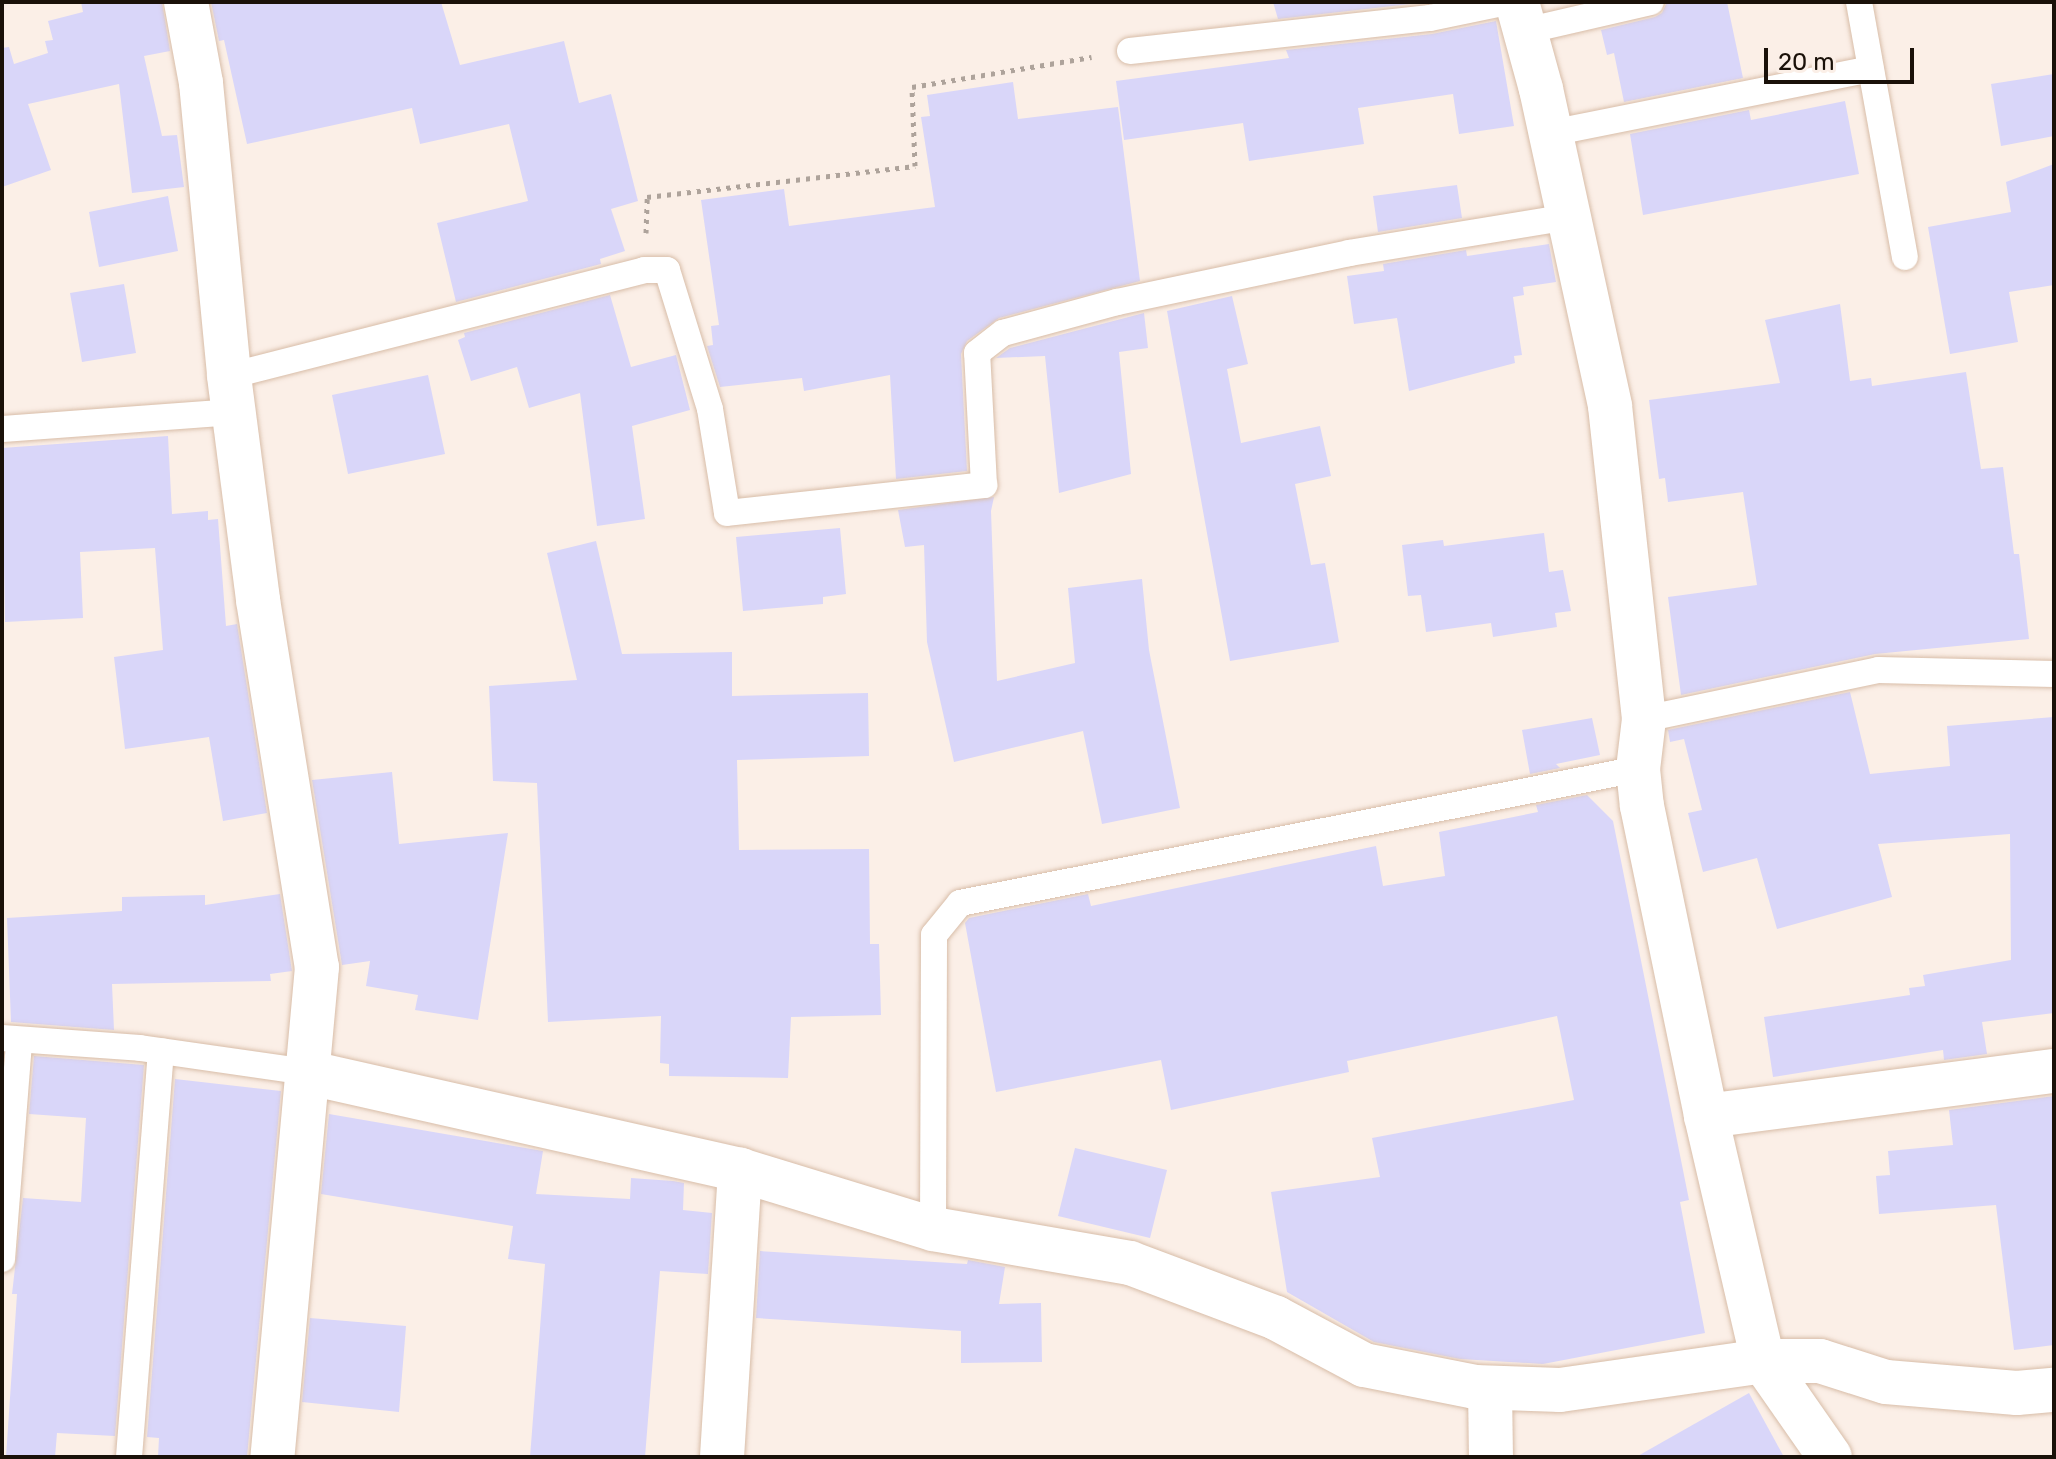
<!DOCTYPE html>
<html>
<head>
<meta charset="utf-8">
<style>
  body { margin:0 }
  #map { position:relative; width:2056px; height:1459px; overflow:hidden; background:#fbefe7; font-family:Rubik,sans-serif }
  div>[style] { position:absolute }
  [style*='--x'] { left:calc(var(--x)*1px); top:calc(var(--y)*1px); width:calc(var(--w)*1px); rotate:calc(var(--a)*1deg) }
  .building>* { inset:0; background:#d9d6f9 }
  .path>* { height:5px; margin-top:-2.5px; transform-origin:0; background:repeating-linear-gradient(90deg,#aea39b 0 4px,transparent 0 10px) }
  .roads { filter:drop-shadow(0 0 2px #d8bda8) drop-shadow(0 0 2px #d8bda8) }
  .service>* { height:26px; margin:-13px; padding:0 13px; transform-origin:13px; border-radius:13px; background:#fff }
  .minor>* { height:44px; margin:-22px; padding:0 22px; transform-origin:22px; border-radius:22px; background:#fff }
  span { translate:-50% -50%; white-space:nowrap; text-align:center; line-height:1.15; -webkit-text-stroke:7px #fbefe7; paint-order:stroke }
  .frame { position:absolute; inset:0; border:4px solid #1a1109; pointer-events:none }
  .scale { position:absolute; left:1764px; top:48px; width:150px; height:36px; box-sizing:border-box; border:4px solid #1a1109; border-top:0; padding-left:10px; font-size:24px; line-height:28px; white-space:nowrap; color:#1a1109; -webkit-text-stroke:6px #fbefe7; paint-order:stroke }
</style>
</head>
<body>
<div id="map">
  <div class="building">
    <i style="clip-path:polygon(81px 2px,162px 2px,170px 51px,144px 56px,162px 136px,177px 135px,184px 187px,132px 193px,119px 84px,28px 104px,51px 170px,2px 187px,2px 48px,9px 47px,14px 64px,48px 53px,45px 41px,53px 40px,48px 21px,83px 12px)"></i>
    <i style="clip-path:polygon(211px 2px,441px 2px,460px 65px,564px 41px,579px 103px,611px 94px,638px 201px,611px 209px,625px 251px,600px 259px,601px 264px,456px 302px,437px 223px,528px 201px,509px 124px,420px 144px,412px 108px,247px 144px,224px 40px,219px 41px)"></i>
    <i style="clip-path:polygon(1273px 2px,1428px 2px,1278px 19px)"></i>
    <i style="clip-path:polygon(1667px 2px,1727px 2px,1743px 78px,1624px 102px,1614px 53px,1607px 55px,1601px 30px,1655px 17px,1662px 13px)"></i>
    <i style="clip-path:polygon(1496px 21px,1514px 126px,1459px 134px,1453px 94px,1358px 108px,1364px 144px,1249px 161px,1243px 123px,1124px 140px,1116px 81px,1289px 58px,1286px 50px,1432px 34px)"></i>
    <i style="clip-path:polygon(2054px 74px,2054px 136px,2001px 146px,1991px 84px)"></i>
    <i style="clip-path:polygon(1013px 82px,1018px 119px,1118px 107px,1140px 281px,999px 318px,967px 341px,961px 354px,967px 471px,896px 479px,890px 375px,804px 391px,802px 378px,720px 387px,707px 346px,713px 345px,711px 326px,719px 325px,701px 200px,784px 189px,789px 226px,935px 207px,921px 117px,930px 116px,927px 95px)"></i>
    <i style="clip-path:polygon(1845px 101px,1859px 174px,1643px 215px,1630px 134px,1749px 110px,1751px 120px)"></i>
    <i style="clip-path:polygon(2054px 164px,2054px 285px,2009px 292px,2018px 342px,1950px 354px,1928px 227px,2011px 212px,2006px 182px)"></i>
    <i style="clip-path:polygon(1457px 185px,1462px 218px,1378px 232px,1373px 196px)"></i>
    <i style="clip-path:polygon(168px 196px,178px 251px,99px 267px,89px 212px)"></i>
    <i style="clip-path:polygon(1549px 244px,1556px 282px,1523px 287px,1524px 295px,1513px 297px,1522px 355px,1514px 356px,1515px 363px,1409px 391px,1397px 318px,1354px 324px,1347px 276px,1384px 271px,1383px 264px,1466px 250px,1467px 256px)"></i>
    <i style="clip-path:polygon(124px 284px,136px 353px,82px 362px,70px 293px)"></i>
    <i style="clip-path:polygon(610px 295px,631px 367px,676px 355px,690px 410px,632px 426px,645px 519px,597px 526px,580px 393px,529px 408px,517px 367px,471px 381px,458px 340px,465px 337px,464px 333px)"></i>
    <i style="clip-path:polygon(1232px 296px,1248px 364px,1227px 369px,1241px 443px,1320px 426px,1331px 476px,1295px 484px,1311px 565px,1325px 563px,1339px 642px,1230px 661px,1167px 311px)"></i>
    <i style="clip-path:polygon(1840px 304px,1850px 381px,1871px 378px,1872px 386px,1966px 372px,1981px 469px,2003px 467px,2014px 554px,2019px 554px,2029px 639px,1875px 654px,1681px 695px,1668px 597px,1757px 585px,1743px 492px,1668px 502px,1665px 478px,1659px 479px,1649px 400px,1780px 383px,1765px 320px)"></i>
    <i style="clip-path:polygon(1144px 313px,1148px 348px,1119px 352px,1131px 474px,1059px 493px,1045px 356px,996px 358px,1010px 348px)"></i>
    <i style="clip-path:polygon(428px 375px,445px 454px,348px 474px,332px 395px)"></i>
    <i style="clip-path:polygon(168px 436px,172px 514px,208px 511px,208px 520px,218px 519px,226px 626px,237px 624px,267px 813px,223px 821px,209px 737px,125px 749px,114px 657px,163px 650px,155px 548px,80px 552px,83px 618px,5px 622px,2px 448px)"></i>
    <i style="clip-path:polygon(994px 497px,991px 511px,997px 681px,1075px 663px,1068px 588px,1142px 579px,1149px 650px,1180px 808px,1102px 824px,1083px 731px,954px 762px,927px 642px,924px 545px,905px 547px,898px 510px)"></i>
    <i style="clip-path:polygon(840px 528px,846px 594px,823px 597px,823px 604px,743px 611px,736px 537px)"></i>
    <i style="clip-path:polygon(1544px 533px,1549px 572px,1563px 570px,1571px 611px,1555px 613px,1557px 627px,1493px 637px,1491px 623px,1426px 632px,1421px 595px,1408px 596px,1402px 545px,1443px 540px,1444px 546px)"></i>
    <i style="clip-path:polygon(596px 541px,622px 654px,732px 652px,732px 696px,868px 693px,869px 756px,737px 760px,739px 850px,869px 849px,870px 944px,879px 944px,881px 1015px,791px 1017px,788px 1078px,669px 1076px,669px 1064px,660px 1063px,661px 1016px,548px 1022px,537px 783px,493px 781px,489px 686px,577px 680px,547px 553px)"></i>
    <i style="clip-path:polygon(1850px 692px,1870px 774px,1950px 766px,1947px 726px,2054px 717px,2054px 1013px,1982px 1022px,1987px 1054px,1944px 1060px,1943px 1050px,1773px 1077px,1764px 1017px,1910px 995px,1909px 988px,1925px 986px,1923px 975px,2011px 960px,2010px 834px,1878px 844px,1892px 897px,1777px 929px,1757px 858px,1703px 872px,1688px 813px,1702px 810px,1684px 739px,1670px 742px,1668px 730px)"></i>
    <i style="clip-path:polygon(1592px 718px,1600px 755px,1556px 764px,1560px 768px,1530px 774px,1522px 730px)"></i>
    <i style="clip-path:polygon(392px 772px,399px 844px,508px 833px,478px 1020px,415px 1010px,418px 995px,366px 986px,370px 961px,342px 965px,312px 780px)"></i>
    <i style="clip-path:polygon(1587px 795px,1613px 821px,1689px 1200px,1680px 1202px,1705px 1333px,1543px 1364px,1460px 1359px,1374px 1342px,1287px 1292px,1271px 1192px,1380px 1177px,1372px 1138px,1574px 1100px,1557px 1016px,1347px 1061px,1349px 1072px,1171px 1110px,1161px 1060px,996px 1092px,965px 923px,969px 918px,1088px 894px,1091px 906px,1376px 846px,1383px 886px,1445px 876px,1439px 832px,1538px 812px,1536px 805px)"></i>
    <i style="clip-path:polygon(280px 894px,292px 971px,270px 974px,271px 981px,112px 984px,114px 1030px,11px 1022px,7px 918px,122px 911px,122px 897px,205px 895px,205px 905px)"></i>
    <i style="clip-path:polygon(34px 1056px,144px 1065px,115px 1436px,57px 1433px,55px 1457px,6px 1457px,17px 1294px,12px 1294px,23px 1198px,81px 1202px,86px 1118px,29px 1114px)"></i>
    <i style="clip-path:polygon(175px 1079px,281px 1091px,247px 1457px,158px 1457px,159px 1438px,147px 1437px)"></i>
    <i style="clip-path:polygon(2054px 1096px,2054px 1345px,2014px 1350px,1996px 1205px,1879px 1214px,1876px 1176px,1890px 1175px,1888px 1151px,1953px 1145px,1949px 1110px)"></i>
    <i style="clip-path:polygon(329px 1114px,543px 1151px,536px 1194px,630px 1199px,631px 1178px,673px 1181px,684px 1183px,683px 1210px,712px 1213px,708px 1274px,660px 1271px,645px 1457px,530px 1457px,545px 1264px,508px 1259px,513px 1226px,321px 1194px)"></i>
    <i style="clip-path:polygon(1075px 1148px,1167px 1170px,1150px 1238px,1058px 1216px)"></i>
    <i style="clip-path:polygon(760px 1251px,967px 1264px,968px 1260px,1005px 1267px,999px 1304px,1041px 1303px,1042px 1362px,961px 1363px,961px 1331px,756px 1318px)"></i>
    <i style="clip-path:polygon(310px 1318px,406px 1326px,399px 1412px,302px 1402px)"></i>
    <i style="clip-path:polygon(1749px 1393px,1784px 1457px,1636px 1457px)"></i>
  </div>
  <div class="path">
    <i style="--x:646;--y:233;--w:36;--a:-88"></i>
    <i style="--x:647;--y:197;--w:270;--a:-6.6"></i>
    <i style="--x:915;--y:166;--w:79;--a:-92.2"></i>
    <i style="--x:912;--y:87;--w:182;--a:-9.5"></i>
  </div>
  <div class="roads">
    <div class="service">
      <i style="--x:1859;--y:2;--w:259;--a:79.8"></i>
      <i style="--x:1525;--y:31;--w:129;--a:-13"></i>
      <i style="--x:1130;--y:51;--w:302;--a:-6.3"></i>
      <i style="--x:1430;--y:18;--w:79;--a:-11.7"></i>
      <i style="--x:1551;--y:133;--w:326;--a:-11.3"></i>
      <i style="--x:229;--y:376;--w:428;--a:-14.3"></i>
      <i style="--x:644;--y:270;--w:23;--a:0"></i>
      <i style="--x:667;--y:270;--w:145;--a:72.8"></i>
      <i style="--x:710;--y:409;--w:105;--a:80.7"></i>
      <i style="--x:727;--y:513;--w:259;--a:-6.2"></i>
      <i style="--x:984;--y:485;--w:132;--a:-93"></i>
      <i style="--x:977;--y:353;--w:33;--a:-38"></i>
      <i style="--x:1003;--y:333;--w:118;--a:-15.2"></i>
      <i style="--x:1117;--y:302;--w:237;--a:-11.9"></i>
      <i style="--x:1349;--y:253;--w:224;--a:-9.3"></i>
      <i style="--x:2;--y:429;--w:233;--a:-4.2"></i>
      <i style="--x:1644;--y:719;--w:239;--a:-11.8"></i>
      <i style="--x:1878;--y:670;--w:176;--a:1.3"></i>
      <i style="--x:2;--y:1038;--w:138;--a:4.1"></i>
      <i style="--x:140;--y:1048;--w:168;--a:8.2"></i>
      <i style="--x:933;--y:1229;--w:294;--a:-89.8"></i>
      <i style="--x:934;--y:935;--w:41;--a:-50.9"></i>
      <i style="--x:960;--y:903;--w:691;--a:-11.18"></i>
      <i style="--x:2;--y:1259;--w:219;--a:-85.5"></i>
      <i style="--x:129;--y:1457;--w:407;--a:-85.5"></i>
    </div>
    <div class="minor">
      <i style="--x:186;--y:2;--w:82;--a:79.5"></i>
      <i style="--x:201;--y:83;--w:294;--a:84.5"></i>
      <i style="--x:229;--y:376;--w:226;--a:82.6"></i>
      <i style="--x:258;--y:600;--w:372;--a:80.9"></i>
      <i style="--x:317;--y:967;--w:492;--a:95.2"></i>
      <i style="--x:1517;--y:2;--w:90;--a:74.6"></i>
      <i style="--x:1541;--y:89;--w:324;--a:77.7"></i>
      <i style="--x:1610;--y:406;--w:315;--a:83.8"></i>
      <i style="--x:1644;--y:719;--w:50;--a:96.8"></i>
      <i style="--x:1638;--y:769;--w:37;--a:84"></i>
      <i style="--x:1642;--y:806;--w:317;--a:78.3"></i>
      <i style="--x:1706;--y:1116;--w:252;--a:76.9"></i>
      <i style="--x:1763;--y:1361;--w:117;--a:55.1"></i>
      <i style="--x:306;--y:1072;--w:445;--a:12.7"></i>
      <i style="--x:740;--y:1170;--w:202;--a:17"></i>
      <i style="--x:933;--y:1229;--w:200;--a:9.8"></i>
      <i style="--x:1130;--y:1263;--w:156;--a:20.6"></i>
      <i style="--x:1276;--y:1318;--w:100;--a:28.1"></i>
      <i style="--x:1364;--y:1365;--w:113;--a:11.2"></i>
      <i style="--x:1475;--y:1387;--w:85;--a:2"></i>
      <i style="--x:1560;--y:1390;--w:205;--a:-8.1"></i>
      <i style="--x:1763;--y:1361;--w:57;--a:0"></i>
      <i style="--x:1820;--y:1361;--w:69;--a:17.7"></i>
      <i style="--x:1886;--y:1382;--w:131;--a:4.8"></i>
      <i style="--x:2017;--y:1393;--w:37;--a:-5"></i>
      <i style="--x:1706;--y:1116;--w:351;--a:-7.4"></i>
      <i style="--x:1490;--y:1388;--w:69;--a:89.2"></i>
      <i style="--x:722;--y:1457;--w:288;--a:-86.4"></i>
    </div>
  </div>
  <div class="frame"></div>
  <div class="scale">20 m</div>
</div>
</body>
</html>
